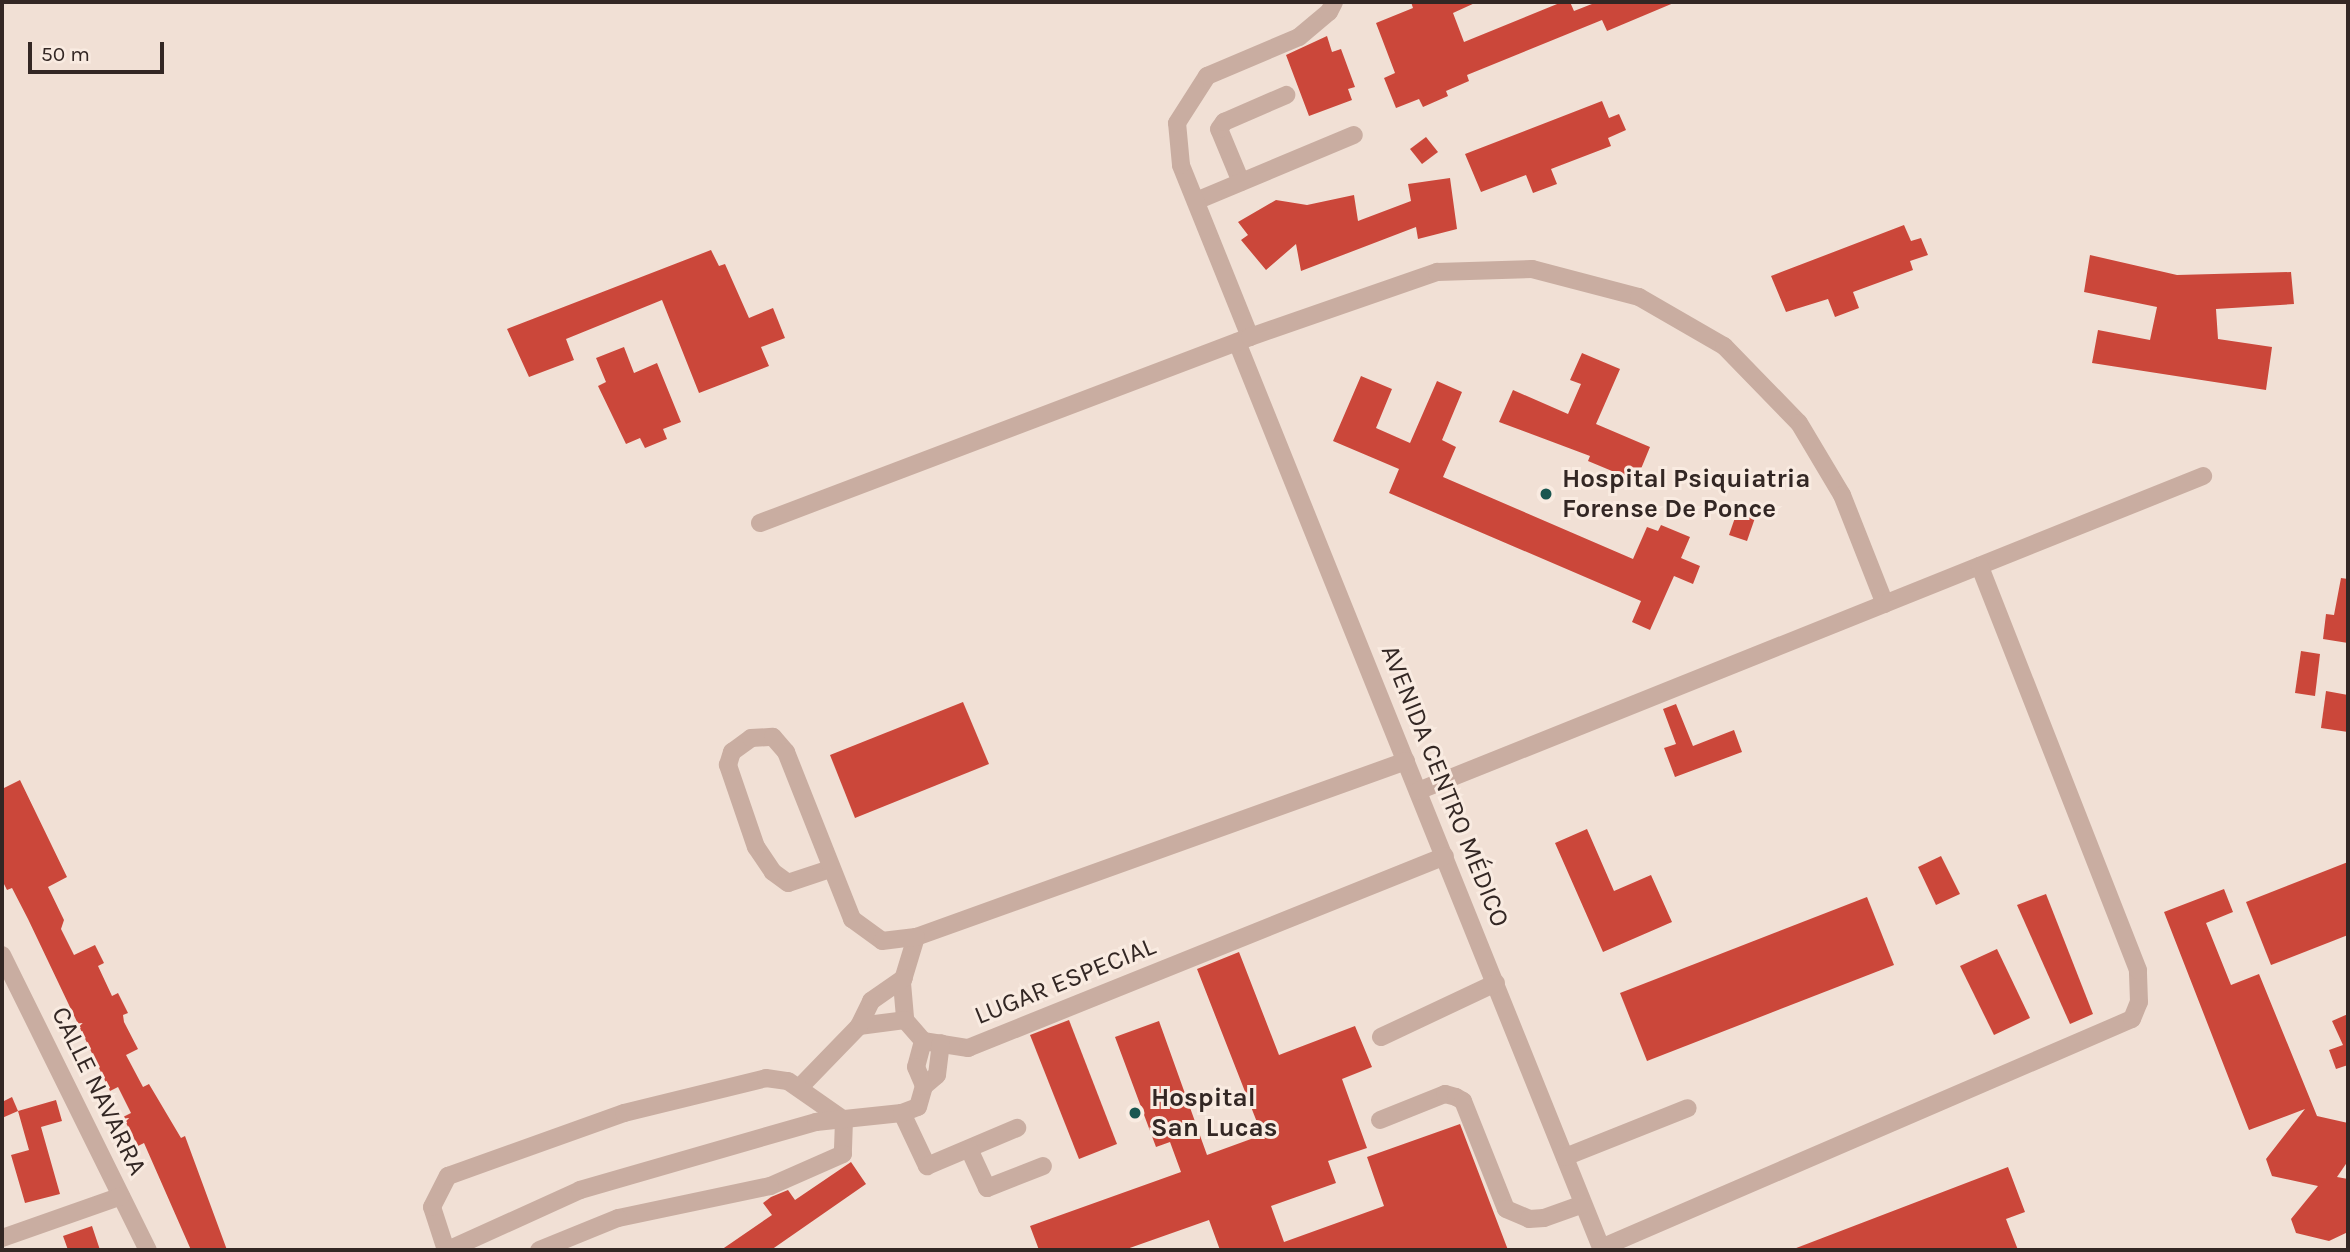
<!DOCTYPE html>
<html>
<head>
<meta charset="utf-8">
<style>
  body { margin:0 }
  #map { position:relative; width:2350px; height:1252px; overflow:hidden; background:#f1e0d5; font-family:Karla,sans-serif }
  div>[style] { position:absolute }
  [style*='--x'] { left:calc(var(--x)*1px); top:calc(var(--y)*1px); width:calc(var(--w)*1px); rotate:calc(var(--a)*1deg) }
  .building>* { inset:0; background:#cb473a }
  .minor>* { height:18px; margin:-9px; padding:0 9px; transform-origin:9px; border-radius:9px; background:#c9ada1 }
  .dots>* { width:19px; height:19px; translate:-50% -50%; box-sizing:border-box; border:4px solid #f9ebe1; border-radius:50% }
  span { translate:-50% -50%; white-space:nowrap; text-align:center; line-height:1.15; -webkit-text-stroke:6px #f9ebe1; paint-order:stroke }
  .poi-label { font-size:26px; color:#332724; font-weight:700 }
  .left { translate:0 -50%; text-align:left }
  .street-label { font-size:26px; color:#332724 }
  .frame { position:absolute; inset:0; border:4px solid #332724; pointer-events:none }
  .scale { position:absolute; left:28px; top:42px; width:136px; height:32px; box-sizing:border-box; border:4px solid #332724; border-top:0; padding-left:9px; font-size:21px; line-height:24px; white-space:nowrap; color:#332724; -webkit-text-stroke:5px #f9ebe1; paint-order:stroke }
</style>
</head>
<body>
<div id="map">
  <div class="building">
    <i style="clip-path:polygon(1411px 2px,1477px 2px,1453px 13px,1464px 42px,1562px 2px,1570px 2px,1574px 11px,1597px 2px,1676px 2px,1607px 31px,1602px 20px,1467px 75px,1469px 81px,1446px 91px,1448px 96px,1423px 107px,1419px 99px,1396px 108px,1384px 78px,1395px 73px,1376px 23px,1413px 8px)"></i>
    <i style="clip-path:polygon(1327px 36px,1332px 52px,1341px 49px,1355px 87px,1348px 89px,1352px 100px,1309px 116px,1286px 55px)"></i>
    <i style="clip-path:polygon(1602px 101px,1609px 118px,1619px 114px,1626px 130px,1608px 138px,1611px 146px,1551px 169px,1557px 184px,1533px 193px,1526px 175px,1481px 192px,1465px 154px)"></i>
    <i style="clip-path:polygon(1426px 137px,1438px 152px,1422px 164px,1410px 149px)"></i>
    <i style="clip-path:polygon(1450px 178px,1457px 229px,1418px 239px,1416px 227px,1301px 271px,1296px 244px,1266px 270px,1241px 240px,1248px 235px,1238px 222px,1276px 200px,1307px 205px,1354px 195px,1358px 221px,1411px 201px,1408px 184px)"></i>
    <i style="clip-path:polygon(1904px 225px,1911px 241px,1921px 238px,1928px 255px,1910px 261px,1913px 270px,1853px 292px,1859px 308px,1835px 317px,1828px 299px,1786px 312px,1771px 276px)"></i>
    <i style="clip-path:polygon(711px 250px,719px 266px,725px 264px,749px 318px,773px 308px,785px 338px,761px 347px,769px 366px,699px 393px,662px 300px,566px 339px,574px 360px,529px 377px,507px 329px)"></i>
    <i style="clip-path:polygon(2090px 255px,2177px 275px,2291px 272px,2294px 304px,2216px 309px,2218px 339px,2272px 347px,2266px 390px,2092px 363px,2098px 330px,2150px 340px,2157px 307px,2084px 292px)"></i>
    <i style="clip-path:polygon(624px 347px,634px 373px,657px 363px,681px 422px,663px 429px,667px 439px,645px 448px,640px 438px,626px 444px,598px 386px,606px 382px,596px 358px)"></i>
    <i style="clip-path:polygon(1582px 353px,1620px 369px,1596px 424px,1650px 447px,1636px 481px,1588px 461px,1590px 456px,1499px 422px,1513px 390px,1568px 414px,1581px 384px,1570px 380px)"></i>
    <i style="clip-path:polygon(1361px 376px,1392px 389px,1376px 428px,1410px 443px,1437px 381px,1462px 392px,1442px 440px,1456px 447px,1443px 477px,1633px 559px,1647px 527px,1658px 531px,1661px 525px,1690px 537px,1681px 558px,1700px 566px,1693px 584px,1674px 576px,1650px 630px,1632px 622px,1641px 601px,1389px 493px,1399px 469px,1333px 441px)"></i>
    <i style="clip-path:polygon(1738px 509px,1756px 515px,1747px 541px,1729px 535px)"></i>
    <i style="clip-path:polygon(2341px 578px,2348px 579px,2348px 643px,2323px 639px,2326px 614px,2334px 615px)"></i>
    <i style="clip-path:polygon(2301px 651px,2320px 654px,2315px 696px,2295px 693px)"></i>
    <i style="clip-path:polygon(2326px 691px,2348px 695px,2348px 732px,2321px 728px)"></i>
    <i style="clip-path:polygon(963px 702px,989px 764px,855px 818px,830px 755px)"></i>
    <i style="clip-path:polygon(1676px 704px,1693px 746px,1734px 730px,1742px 752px,1675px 777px,1664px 748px,1676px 744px,1663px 709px)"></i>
    <i style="clip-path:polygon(20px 780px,67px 877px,48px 887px,64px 920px,61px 929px,74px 955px,95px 945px,104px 963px,98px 966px,112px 996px,118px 993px,128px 1013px,123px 1015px,124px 1022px,138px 1049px,126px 1055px,143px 1087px,149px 1084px,181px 1138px,185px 1136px,227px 1250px,191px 1250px,144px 1143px,138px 1146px,123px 1117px,131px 1113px,118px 1087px,110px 1091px,28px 919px,12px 888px,7px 890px,2px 880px,2px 789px)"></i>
    <i style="clip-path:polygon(1587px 829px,1614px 891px,1651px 875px,1672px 922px,1603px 952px,1555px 843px)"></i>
    <i style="clip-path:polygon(1941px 856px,1960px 894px,1936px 905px,1918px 867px)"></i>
    <i style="clip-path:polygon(2348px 862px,2348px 935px,2271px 965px,2246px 902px)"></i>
    <i style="clip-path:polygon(2224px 889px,2233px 912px,2206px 923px,2231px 985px,2259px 974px,2317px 1116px,2348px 1123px,2348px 1161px,2337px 1177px,2348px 1179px,2348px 1232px,2329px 1241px,2296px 1233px,2291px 1219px,2318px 1186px,2272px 1176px,2266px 1159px,2305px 1109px,2249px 1130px,2164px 912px)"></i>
    <i style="clip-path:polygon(2046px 894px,2093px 1014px,2070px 1024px,2017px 905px)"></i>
    <i style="clip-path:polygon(1867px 897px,1894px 965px,1647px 1061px,1620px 993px)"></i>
    <i style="clip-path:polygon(1997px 949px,2030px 1018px,1994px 1035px,1960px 966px)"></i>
    <i style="clip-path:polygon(1239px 952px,1279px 1055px,1355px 1026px,1372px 1067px,1342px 1079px,1367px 1148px,1328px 1161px,1336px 1183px,1271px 1206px,1284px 1242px,1384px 1206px,1367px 1157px,1460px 1124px,1508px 1250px,1220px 1250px,1209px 1220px,1124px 1250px,1039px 1250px,1030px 1226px,1181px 1172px,1170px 1142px,1156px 1147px,1115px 1037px,1159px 1021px,1207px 1155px,1262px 1135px,1197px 969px)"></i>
    <i style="clip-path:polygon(2348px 1014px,2348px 1065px,2336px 1069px,2329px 1050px,2343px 1045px,2332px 1021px)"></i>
    <i style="clip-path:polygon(1069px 1020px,1117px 1144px,1079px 1159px,1030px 1035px)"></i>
    <i style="clip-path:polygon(12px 1097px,18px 1111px,2px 1118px,2px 1102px)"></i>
    <i style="clip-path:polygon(56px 1100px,62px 1121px,41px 1127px,60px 1194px,25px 1203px,11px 1155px,29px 1150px,18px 1111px)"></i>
    <i style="clip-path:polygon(851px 1162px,866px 1184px,771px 1250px,721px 1250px,772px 1215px,763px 1203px,771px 1197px,788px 1190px,795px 1200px)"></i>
    <i style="clip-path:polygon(2008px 1167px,2025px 1212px,2006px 1219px,2018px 1250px,1791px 1250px)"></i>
    <i style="clip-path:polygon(92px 1226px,100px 1250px,68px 1250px,63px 1236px)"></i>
  </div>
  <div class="minor">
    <i style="--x:1241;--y:182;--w:57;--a:-112.5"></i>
    <i style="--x:1219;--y:129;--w:9;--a:-54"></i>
    <i style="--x:1224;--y:122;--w:68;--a:-23.5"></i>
    <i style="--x:1196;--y:201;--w:171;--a:-22.7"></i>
    <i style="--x:1250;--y:337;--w:185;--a:-111.9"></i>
    <i style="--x:1181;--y:165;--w:42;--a:-95.4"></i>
    <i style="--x:1177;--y:123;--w:56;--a:-57.4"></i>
    <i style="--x:1207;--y:76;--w:100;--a:-23"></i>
    <i style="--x:1299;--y:37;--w:39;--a:-40"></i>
    <i style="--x:1329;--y:12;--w:11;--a:-63"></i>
    <i style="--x:1237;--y:342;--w:979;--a:68.1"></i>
    <i style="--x:760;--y:523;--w:524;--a:-20.79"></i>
    <i style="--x:1250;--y:337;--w:198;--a:-19.2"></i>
    <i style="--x:1437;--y:272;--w:95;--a:-1.8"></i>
    <i style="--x:1532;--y:269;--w:111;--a:14.7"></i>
    <i style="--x:1639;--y:297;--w:98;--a:30"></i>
    <i style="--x:1724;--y:346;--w:107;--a:45.8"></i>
    <i style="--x:1799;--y:423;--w:84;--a:59.2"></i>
    <i style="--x:1842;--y:495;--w:117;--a:68.5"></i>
    <i style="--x:1406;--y:761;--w:521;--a:160.24"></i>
    <i style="--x:916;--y:937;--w:48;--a:106.9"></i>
    <i style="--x:902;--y:983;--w:37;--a:85"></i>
    <i style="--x:905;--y:1020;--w:28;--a:49"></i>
    <i style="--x:923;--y:1041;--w:46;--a:8.8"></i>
    <i style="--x:968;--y:1048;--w:514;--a:-21.93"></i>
    <i style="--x:1418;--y:791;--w:846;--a:-21.86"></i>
    <i style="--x:830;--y:869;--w:44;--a:161.6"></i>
    <i style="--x:788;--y:883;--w:19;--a:-144"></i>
    <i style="--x:773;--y:872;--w:30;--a:-124"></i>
    <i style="--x:756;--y:847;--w:87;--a:-108.9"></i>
    <i style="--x:728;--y:765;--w:14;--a:-73"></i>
    <i style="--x:732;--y:752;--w:24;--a:-36"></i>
    <i style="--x:751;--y:738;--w:22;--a:-3"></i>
    <i style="--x:773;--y:737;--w:20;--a:49"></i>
    <i style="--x:786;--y:752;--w:180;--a:68.4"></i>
    <i style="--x:852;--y:919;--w:37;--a:36"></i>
    <i style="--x:882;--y:941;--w:34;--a:-7"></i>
    <i style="--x:2;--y:955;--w:329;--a:63.7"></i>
    <i style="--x:859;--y:1026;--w:46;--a:-7.4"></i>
    <i style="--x:1381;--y:1037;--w:127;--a:-25.2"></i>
    <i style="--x:923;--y:1041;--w:27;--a:105"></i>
    <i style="--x:916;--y:1067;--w:21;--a:67"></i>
    <i style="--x:799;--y:1088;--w:86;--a:-45.9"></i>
    <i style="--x:859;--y:1026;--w:28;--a:-64"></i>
    <i style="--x:871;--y:1001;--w:40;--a:-34.9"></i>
    <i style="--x:902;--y:1113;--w:59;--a:64.7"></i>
    <i style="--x:927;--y:1166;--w:98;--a:-22.9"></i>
    <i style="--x:1380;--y:1120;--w:70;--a:-21.8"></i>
    <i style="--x:1445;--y:1094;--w:11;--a:15"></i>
    <i style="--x:1456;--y:1097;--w:8;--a:30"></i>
    <i style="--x:1463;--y:1101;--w:116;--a:68.3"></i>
    <i style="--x:1506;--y:1209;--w:25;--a:23"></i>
    <i style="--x:1529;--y:1219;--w:15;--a:-4"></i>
    <i style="--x:1544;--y:1218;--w:41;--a:-19.7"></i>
    <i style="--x:969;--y:1149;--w:43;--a:65.2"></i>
    <i style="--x:987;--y:1188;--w:60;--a:-21.4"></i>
    <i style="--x:1565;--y:1157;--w:132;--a:-21.7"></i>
    <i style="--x:2;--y:1238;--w:126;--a:-19.4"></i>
    <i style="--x:1601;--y:1248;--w:578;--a:-23.33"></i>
    <i style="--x:2132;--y:1019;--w:18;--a:-68"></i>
    <i style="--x:2139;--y:1002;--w:32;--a:-92"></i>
    <i style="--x:2138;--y:970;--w:434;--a:-111.4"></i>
    <i style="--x:446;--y:1250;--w:45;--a:-108"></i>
    <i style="--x:432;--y:1207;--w:35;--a:-63"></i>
    <i style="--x:448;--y:1176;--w:187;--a:-19.7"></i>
    <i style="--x:624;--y:1113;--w:146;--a:-13.8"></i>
    <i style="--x:766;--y:1078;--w:22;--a:8"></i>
    <i style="--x:788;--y:1081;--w:68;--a:34.9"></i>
    <i style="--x:844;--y:1120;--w:34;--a:92"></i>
    <i style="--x:843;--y:1154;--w:80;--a:156.3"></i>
    <i style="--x:770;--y:1186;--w:155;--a:168.1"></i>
    <i style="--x:618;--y:1218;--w:85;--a:157.9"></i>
    <i style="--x:448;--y:1250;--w:145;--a:-24.4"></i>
    <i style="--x:580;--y:1190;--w:246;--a:-16.1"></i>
    <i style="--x:816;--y:1122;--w:86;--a:-6"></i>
    <i style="--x:902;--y:1113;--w:17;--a:-21"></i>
    <i style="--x:918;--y:1107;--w:22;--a:-74"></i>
    <i style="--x:924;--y:1086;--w:17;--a:-40"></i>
    <i style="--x:937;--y:1075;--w:32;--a:-83"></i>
  </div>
  <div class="dots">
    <i style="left:1546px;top:494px;background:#195650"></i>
    <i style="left:1135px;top:1113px;background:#195650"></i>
  </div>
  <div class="poi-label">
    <span class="left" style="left:1562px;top:494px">Hospital Psiquiatria<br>Forense De Ponce</span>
    <span class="left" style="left:1151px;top:1113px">Hospital<br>San Lucas</span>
  </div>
  <div class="street-label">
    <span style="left:1445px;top:786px;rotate:68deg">AVENIDA CENTRO MÉDICO</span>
    <span style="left:1065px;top:981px;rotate:-22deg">LUGAR ESPECIAL</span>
    <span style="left:99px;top:1091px;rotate:64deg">CALLE NAVARRA</span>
  </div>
  <div class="frame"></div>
  <div class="scale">50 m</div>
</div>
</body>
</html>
